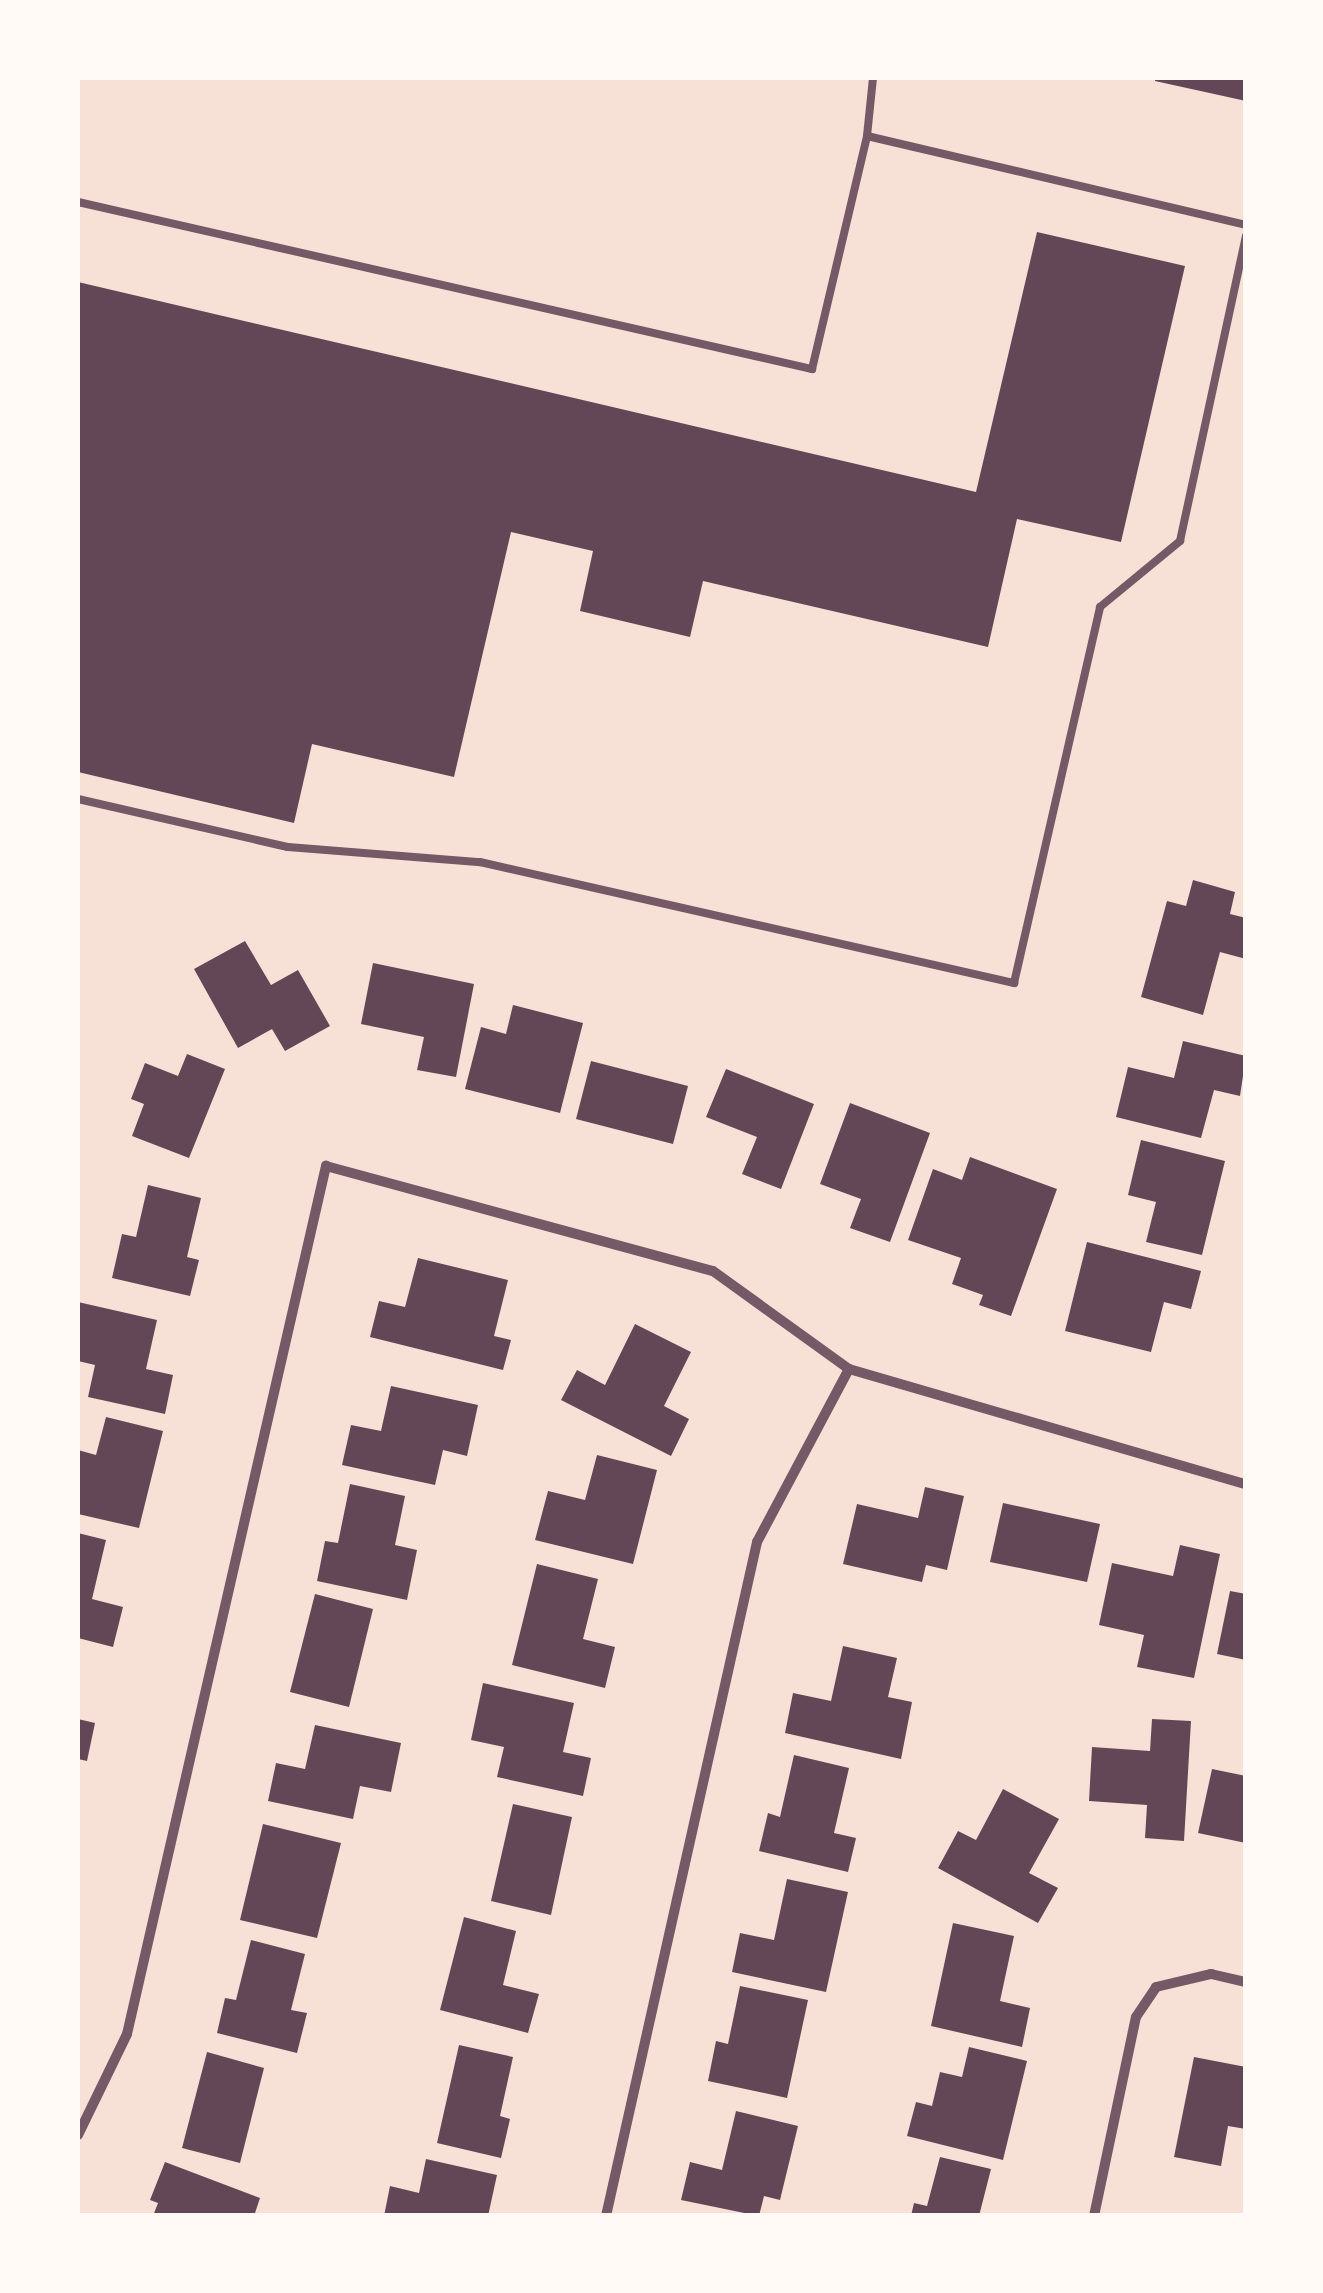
<!DOCTYPE html>
<html>
<head>
<meta charset="utf-8">
<style>
  body { margin:0 }
  #map { position:relative; width:1323px; height:2293px; overflow:hidden; background:#f7e1d7; font-family:"Zilla Slab",serif }
  div>[style] { position:absolute }
  [style*='--x'] { left:calc(var(--x)*1px); top:calc(var(--y)*1px); width:calc(var(--w)*1px); rotate:calc(var(--a)*1deg) }
  .building>* { inset:0; background:#644757 }
  .service>* { height:8px; margin:-4px; padding:0 4px; transform-origin:4px; border-radius:4px; background:#755966 }
  .minor>* { height:10px; margin:-5px; padding:0 5px; transform-origin:5px; border-radius:5px; background:#755966 }
  span { translate:-50% -50%; white-space:nowrap; text-align:center; line-height:1.15; -webkit-text-stroke:8px #fffaf5; paint-order:stroke }
  .frame { position:absolute; inset:0; border:80px solid #fffaf5; pointer-events:none }
</style>
</head>
<body>
<div id="map">
  <div class="building">
    <i style="clip-path:polygon(1155px 78px,1246px 78px,1246px 101px,1155px 81px)"></i>
    <i style="clip-path:polygon(1037px 232px,1185px 266px,1121px 542px,1017px 519px,988px 647px,703px 581px,690px 637px,580px 611px,593px 551px,511px 532px,454px 777px,312px 744px,294px 823px,78px 772px,78px 282px,976px 492px)"></i>
    <i style="clip-path:polygon(1193px 880px,1235px 892px,1230px 914px,1246px 918px,1246px 959px,1220px 952px,1203px 1015px,1141px 997px,1167px 901px,1186px 906px)"></i>
    <i style="clip-path:polygon(245px 941px,271px 985px,298px 970px,330px 1026px,285px 1051px,272px 1029px,238px 1048px,194px 969px)"></i>
    <i style="clip-path:polygon(373px 963px,474px 984px,456px 1077px,417px 1070px,424px 1037px,361px 1024px)"></i>
    <i style="clip-path:polygon(513px 1005px,583px 1023px,560px 1113px,465px 1089px,481px 1027px,506px 1034px)"></i>
    <i style="clip-path:polygon(1183px 1041px,1246px 1056px,1240px 1096px,1214px 1090px,1201px 1138px,1116px 1117px,1128px 1067px,1174px 1078px)"></i>
    <i style="clip-path:polygon(187px 1054px,225px 1069px,189px 1158px,132px 1136px,144px 1104px,131px 1099px,145px 1063px,178px 1076px)"></i>
    <i style="clip-path:polygon(591px 1061px,688px 1086px,673px 1144px,576px 1119px)"></i>
    <i style="clip-path:polygon(726px 1069px,814px 1104px,781px 1189px,742px 1174px,757px 1137px,706px 1117px)"></i>
    <i style="clip-path:polygon(850px 1103px,930px 1133px,890px 1242px,850px 1228px,861px 1199px,820px 1184px)"></i>
    <i style="clip-path:polygon(1141px 1140px,1225px 1161px,1202px 1255px,1146px 1242px,1156px 1202px,1128px 1195px)"></i>
    <i style="clip-path:polygon(970px 1157px,1057px 1189px,1011px 1316px,979px 1305px,983px 1295px,952px 1284px,961px 1258px,908px 1240px,933px 1169px,962px 1180px)"></i>
    <i style="clip-path:polygon(148px 1185px,201px 1198px,187px 1257px,199px 1260px,190px 1296px,112px 1278px,122px 1234px,136px 1237px)"></i>
    <i style="clip-path:polygon(1087px 1242px,1201px 1271px,1191px 1309px,1164px 1302px,1151px 1352px,1065px 1331px)"></i>
    <i style="clip-path:polygon(418px 1258px,508px 1280px,494px 1336px,511px 1340px,503px 1370px,370px 1337px,379px 1301px,405px 1307px)"></i>
    <i style="clip-path:polygon(78px 1302px,157px 1320px,146px 1369px,173px 1375px,165px 1414px,88px 1397px,95px 1365px,78px 1361px)"></i>
    <i style="clip-path:polygon(635px 1324px,691px 1352px,664px 1406px,689px 1419px,671px 1456px,561px 1400px,577px 1370px,605px 1385px)"></i>
    <i style="clip-path:polygon(391px 1386px,478px 1405px,467px 1456px,443px 1450px,435px 1485px,342px 1465px,351px 1425px,381px 1431px)"></i>
    <i style="clip-path:polygon(106px 1417px,163px 1431px,139px 1528px,78px 1514px,78px 1450px,96px 1455px)"></i>
    <i style="clip-path:polygon(597px 1455px,657px 1470px,633px 1564px,535px 1540px,548px 1491px,585px 1500px)"></i>
    <i style="clip-path:polygon(350px 1484px,405px 1496px,395px 1545px,417px 1550px,407px 1600px,317px 1581px,325px 1541px,338px 1543px)"></i>
    <i style="clip-path:polygon(925px 1487px,964px 1496px,947px 1570px,926px 1565px,922px 1582px,843px 1564px,857px 1504px,918px 1518px)"></i>
    <i style="clip-path:polygon(1003px 1503px,1100px 1524px,1087px 1582px,990px 1562px)"></i>
    <i style="clip-path:polygon(78px 1533px,106px 1540px,92px 1599px,123px 1607px,113px 1647px,78px 1638px)"></i>
    <i style="clip-path:polygon(1180px 1545px,1220px 1554px,1194px 1678px,1137px 1667px,1144px 1635px,1099px 1625px,1112px 1563px,1173px 1576px)"></i>
    <i style="clip-path:polygon(537px 1564px,598px 1579px,583px 1639px,615px 1647px,605px 1688px,512px 1665px)"></i>
    <i style="clip-path:polygon(1230px 1591px,1246px 1594px,1246px 1660px,1217px 1654px)"></i>
    <i style="clip-path:polygon(315px 1594px,373px 1609px,349px 1707px,290px 1692px)"></i>
    <i style="clip-path:polygon(843px 1646px,897px 1658px,888px 1697px,912px 1702px,901px 1759px,785px 1733px,793px 1693px,831px 1701px)"></i>
    <i style="clip-path:polygon(483px 1683px,574px 1703px,563px 1752px,591px 1758px,583px 1796px,497px 1777px,504px 1747px,471px 1740px)"></i>
    <i style="clip-path:polygon(78px 1719px,95px 1723px,87px 1761px,78px 1759px)"></i>
    <i style="clip-path:polygon(1152px 1719px,1191px 1721px,1184px 1841px,1145px 1838px,1147px 1805px,1089px 1801px,1092px 1747px,1150px 1751px)"></i>
    <i style="clip-path:polygon(315px 1725px,401px 1743px,391px 1792px,360px 1786px,353px 1819px,268px 1801px,276px 1763px,305px 1769px)"></i>
    <i style="clip-path:polygon(794px 1755px,849px 1768px,834px 1833px,856px 1838px,848px 1872px,759px 1851px,768px 1813px,780px 1817px)"></i>
    <i style="clip-path:polygon(1212px 1769px,1246px 1776px,1246px 1843px,1198px 1833px)"></i>
    <i style="clip-path:polygon(1003px 1789px,1059px 1819px,1029px 1873px,1058px 1888px,1038px 1923px,938px 1868px,958px 1831px,976px 1840px)"></i>
    <i style="clip-path:polygon(513px 1804px,572px 1817px,551px 1915px,491px 1901px)"></i>
    <i style="clip-path:polygon(263px 1824px,341px 1843px,317px 1938px,240px 1920px)"></i>
    <i style="clip-path:polygon(787px 1879px,848px 1892px,826px 1992px,732px 1972px,740px 1933px,774px 1940px)"></i>
    <i style="clip-path:polygon(464px 1917px,516px 1931px,503px 1985px,539px 1994px,528px 2033px,440px 2010px)"></i>
    <i style="clip-path:polygon(953px 1923px,1014px 1936px,1000px 2001px,1030px 2008px,1022px 2047px,931px 2026px)"></i>
    <i style="clip-path:polygon(251px 1940px,305px 1954px,291px 2010px,307px 2013px,297px 2053px,217px 2033px,225px 1998px,236px 2000px)"></i>
    <i style="clip-path:polygon(740px 1986px,808px 2000px,787px 2098px,708px 2081px,716px 2041px,728px 2044px)"></i>
    <i style="clip-path:polygon(459px 2045px,513px 2057px,500px 2116px,510px 2119px,501px 2158px,437px 2143px)"></i>
    <i style="clip-path:polygon(969px 2047px,1027px 2061px,1003px 2160px,907px 2136px,916px 2102px,932px 2106px,940px 2072px,962px 2077px)"></i>
    <i style="clip-path:polygon(207px 2052px,264px 2068px,240px 2163px,182px 2148px)"></i>
    <i style="clip-path:polygon(1194px 2057px,1246px 2067px,1246px 2129px,1228px 2126px,1221px 2166px,1174px 2157px)"></i>
    <i style="clip-path:polygon(736px 2111px,798px 2126px,780px 2200px,764px 2196px,759px 2216px,681px 2200px,690px 2162px,722px 2170px)"></i>
    <i style="clip-path:polygon(940px 2157px,991px 2169px,979px 2216px,911px 2216px,914px 2203px,927px 2206px)"></i>
    <i style="clip-path:polygon(426px 2159px,497px 2175px,488px 2216px,384px 2216px,390px 2186px,419px 2193px)"></i>
    <i style="clip-path:polygon(165px 2162px,260px 2198px,254px 2216px,153px 2216px,158px 2203px,150px 2200px)"></i>
  </div>
  <div class="service">
    <i style="--x:867;--y:136;--w:389;--a:13.2"></i>
    <i style="--x:78;--y:202;--w:753;--a:12.82"></i>
    <i style="--x:812;--y:369;--w:239;--a:-76.7"></i>
    <i style="--x:867;--y:136;--w:58;--a:-84.1"></i>
    <i style="--x:78;--y:799;--w:215;--a:12.9"></i>
    <i style="--x:288;--y:847;--w:193;--a:4.5"></i>
    <i style="--x:480;--y:862;--w:548;--a:12.77"></i>
    <i style="--x:1014;--y:983;--w:386;--a:-77.1"></i>
    <i style="--x:1100;--y:607;--w:104;--a:-39.5"></i>
    <i style="--x:1180;--y:541;--w:312;--a:-77.8"></i>
  </div>
  <div class="minor">
    <i style="--x:78;--y:2135;--w:112;--a:-64.1"></i>
    <i style="--x:127;--y:2034;--w:891;--a:-77.09"></i>
    <i style="--x:326;--y:1166;--w:401;--a:15.2"></i>
    <i style="--x:713;--y:1271;--w:168;--a:35.8"></i>
    <i style="--x:849;--y:1369;--w:413;--a:16.2"></i>
    <i style="--x:606;--y:2216;--w:691;--a:-77.37"></i>
    <i style="--x:757;--y:1542;--w:196;--a:-62"></i>
    <i style="--x:1094;--y:2216;--w:203;--a:-78.1"></i>
    <i style="--x:1136;--y:2017;--w:36;--a:-56"></i>
    <i style="--x:1156;--y:1987;--w:57;--a:-13.3"></i>
    <i style="--x:1211;--y:1974;--w:36;--a:13"></i>
  </div>
  <div class="frame"></div>
</div>
</body>
</html>
